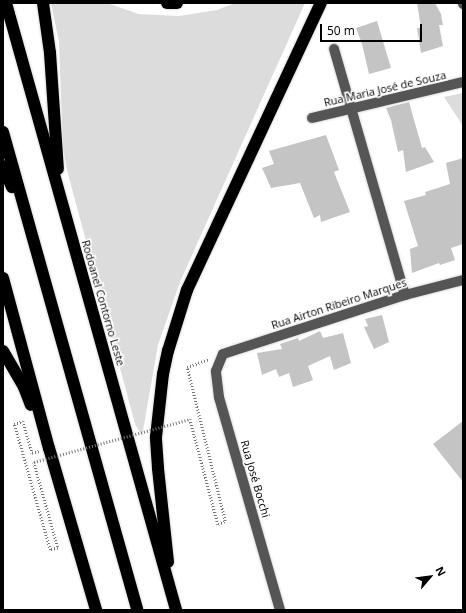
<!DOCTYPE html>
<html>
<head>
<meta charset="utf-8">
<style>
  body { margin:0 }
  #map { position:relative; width:466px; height:613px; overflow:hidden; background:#fff; font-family:"Open Sans",sans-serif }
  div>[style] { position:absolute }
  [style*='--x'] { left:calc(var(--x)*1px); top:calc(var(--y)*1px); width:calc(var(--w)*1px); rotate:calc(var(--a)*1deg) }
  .green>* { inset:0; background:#dcdcdc }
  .building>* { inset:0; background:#c4c4c4 }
  .path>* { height:2.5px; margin-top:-1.25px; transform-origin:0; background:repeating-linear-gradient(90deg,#777 0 1px,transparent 0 3px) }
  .roads { filter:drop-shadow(0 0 1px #dbdbdb) drop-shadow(0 0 1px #dbdbdb) }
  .minor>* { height:10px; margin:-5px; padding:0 5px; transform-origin:5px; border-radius:5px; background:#555 }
  .highway>* { height:12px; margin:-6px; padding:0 6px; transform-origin:6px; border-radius:6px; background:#000 }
  .path-bridge>* { height:2.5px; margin-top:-1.25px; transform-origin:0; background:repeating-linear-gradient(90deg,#777 0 1px,transparent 0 3px) }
  span { translate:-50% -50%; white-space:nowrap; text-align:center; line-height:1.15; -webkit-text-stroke:3.5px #fff; paint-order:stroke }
  .street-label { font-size:11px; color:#000 }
  .frame { position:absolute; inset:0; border:4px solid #000; pointer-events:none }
  .north { position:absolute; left:410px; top:557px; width:40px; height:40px; -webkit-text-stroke:3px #fff; paint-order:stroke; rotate:62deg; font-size:11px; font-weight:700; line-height:16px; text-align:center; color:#000 }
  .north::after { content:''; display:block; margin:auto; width:14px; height:18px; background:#000; clip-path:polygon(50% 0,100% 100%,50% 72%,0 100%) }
  .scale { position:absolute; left:320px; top:24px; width:102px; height:18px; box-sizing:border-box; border:2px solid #000; border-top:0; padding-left:5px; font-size:12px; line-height:14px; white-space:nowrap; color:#000; -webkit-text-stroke:3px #fff; paint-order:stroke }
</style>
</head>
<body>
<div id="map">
  <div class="green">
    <i style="clip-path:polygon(51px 3px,107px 3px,139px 14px,179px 16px,217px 10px,235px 3px,305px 3px,180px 282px,158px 345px,142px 436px,135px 424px,67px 170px,63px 148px,59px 42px)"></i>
    <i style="clip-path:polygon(463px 93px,463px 126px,444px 97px)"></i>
  </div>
  <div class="building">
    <i style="clip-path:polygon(417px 3px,435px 3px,441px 14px,443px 25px,439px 25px,443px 46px,421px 53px,417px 28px,421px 28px)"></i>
    <i style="clip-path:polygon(377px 21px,391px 68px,369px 74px,362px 44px,356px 28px)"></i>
    <i style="clip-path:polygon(409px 102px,422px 148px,425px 147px,434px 162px,406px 172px,403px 150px,398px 152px,391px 120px,386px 108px)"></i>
    <i style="clip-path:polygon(326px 135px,339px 170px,334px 172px,350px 212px,321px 222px,320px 215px,314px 218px,300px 183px,271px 188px,262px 168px,274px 164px,269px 151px)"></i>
    <i style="clip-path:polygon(463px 158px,463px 244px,451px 248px,455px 260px,440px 265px,439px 263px,412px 273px,410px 249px,418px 246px,404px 201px,426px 195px,425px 192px,450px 184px,446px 163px)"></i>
    <i style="clip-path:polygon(382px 315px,389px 342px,374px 349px,364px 327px,368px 326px,365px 319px)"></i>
    <i style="clip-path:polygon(320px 331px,323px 338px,343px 333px,351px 363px,334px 370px,330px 356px,308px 366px,313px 380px,293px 387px,289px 373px,279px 377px,276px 369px,262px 375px,257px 353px,282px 349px,280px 344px,298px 338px,299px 341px)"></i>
    <i style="clip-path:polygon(463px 421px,463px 482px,433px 444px)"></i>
  </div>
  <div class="path">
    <i style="--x:190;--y:419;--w:109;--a:75.1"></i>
    <i style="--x:218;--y:524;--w:8;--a:-23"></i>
    <i style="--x:225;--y:521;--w:159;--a:-103.9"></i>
    <i style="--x:187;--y:367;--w:23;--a:-20"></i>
    <i style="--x:34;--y:462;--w:89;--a:74.4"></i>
    <i style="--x:58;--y:548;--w:8;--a:166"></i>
    <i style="--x:50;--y:550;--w:131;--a:-105.9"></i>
    <i style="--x:14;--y:424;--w:9;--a:-18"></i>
    <i style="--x:23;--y:421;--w:33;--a:74"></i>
    <i style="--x:32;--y:453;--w:7;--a:-16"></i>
  </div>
  <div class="roads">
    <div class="minor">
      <i style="--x:463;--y:3;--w:1;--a:90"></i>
      <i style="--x:334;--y:49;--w:256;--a:73.9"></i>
      <i style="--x:312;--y:118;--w:155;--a:-13.4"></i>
      <i style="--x:280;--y:610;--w:222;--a:-106"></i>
      <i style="--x:219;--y:397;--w:26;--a:-97"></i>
      <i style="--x:216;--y:371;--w:18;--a:-68"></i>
      <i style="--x:223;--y:354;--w:191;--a:-18"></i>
      <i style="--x:405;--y:295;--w:60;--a:-14.5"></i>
    </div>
    <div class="highway">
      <i style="--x:6;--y:3;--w:630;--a:74.35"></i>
      <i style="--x:43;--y:3;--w:50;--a:82"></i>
      <i style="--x:50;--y:53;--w:116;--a:86.1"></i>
      <i style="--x:167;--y:3;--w:10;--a:0"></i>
      <i style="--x:3;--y:132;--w:496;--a:74.3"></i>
      <i style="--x:3;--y:166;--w:23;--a:67"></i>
      <i style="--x:3;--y:278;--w:176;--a:74.9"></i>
      <i style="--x:49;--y:448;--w:169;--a:73.8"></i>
      <i style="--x:3;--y:351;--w:42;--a:59.7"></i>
      <i style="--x:24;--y:387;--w:19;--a:69"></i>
      <i style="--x:168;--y:562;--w:95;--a:-96.1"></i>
      <i style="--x:158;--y:468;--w:31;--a:-94"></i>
      <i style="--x:156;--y:437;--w:63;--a:-83.7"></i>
      <i style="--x:163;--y:374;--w:24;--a:-78"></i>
      <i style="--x:168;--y:351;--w:64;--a:-72.7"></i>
      <i style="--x:187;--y:290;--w:317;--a:-65"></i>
    </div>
  </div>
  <div class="path-bridge">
    <i style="--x:34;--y:462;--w:162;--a:-15.4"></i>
  </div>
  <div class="street-label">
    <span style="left:385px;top:89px;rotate:-13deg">Rua Maria José de Souza</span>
    <span style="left:103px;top:303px;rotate:74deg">Rodoanel Contorno Leste</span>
    <span style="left:339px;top:304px;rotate:-18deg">Rua Airton Ribeiro Marques</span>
    <span style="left:255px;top:479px;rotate:74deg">Rua José Bocchi</span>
  </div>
  <div class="frame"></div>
  <div class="north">N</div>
  <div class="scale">50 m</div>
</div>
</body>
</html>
